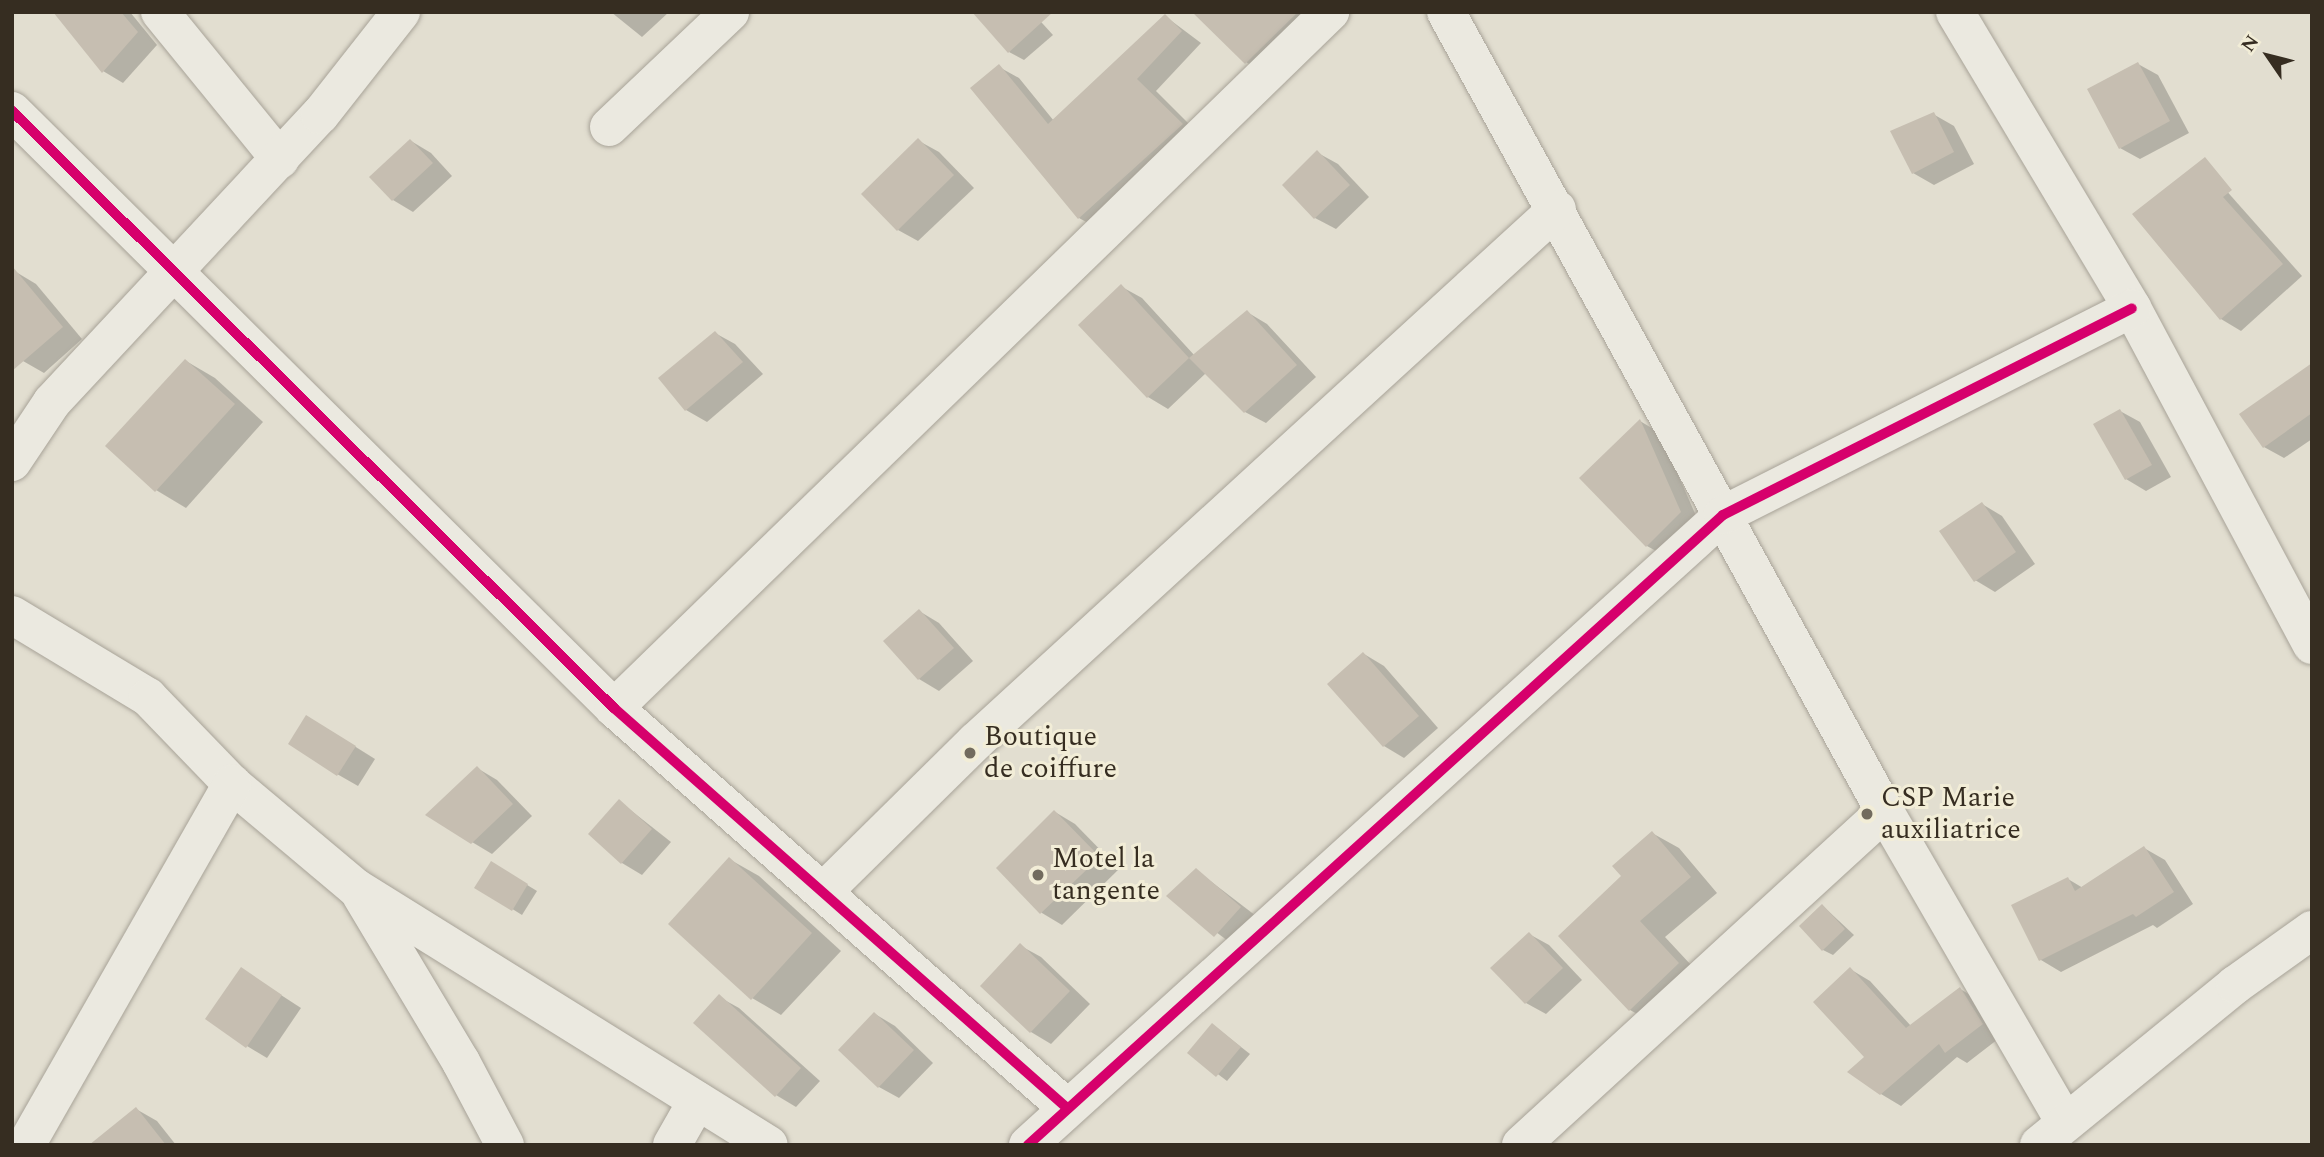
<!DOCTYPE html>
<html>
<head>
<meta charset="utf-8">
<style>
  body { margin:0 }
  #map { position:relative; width:2324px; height:1157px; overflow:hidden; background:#e2ded0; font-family:Spectral,serif }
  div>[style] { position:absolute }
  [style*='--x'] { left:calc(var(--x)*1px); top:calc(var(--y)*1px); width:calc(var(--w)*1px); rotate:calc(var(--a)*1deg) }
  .shadow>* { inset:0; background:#0003 }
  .building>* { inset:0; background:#c6beb1 }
  .roads { filter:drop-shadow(0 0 2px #a8a398) drop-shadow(0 0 2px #a8a398) }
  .minor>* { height:38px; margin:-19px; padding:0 19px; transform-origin:19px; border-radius:19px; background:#ebe9e0 }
  .cycleway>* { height:10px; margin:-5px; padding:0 5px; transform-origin:5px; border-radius:5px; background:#d6006c }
  .dots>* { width:19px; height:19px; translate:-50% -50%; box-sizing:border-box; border:4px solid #f2edd7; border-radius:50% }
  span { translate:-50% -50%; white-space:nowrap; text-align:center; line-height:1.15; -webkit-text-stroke:6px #f2edd7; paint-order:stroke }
  .poi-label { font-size:28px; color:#362d21 }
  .left { translate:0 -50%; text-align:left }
  .frame { position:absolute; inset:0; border:14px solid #362d21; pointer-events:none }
  .north { position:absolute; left:2233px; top:21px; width:70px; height:70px; -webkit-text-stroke:5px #f2edd7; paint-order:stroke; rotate:305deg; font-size:19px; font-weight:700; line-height:28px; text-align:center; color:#362d21 }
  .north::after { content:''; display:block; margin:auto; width:24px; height:32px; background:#362d21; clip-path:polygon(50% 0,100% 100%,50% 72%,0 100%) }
</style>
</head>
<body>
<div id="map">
  <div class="shadow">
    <i style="clip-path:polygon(55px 12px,130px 12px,157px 45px,123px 83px,103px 71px)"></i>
    <i style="clip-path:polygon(611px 12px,669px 12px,642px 37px)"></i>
    <i style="clip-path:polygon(1032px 12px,1053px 35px,1024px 60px,1009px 52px)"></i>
    <i style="clip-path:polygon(1194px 12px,1343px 12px,1274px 79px,1246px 62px)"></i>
    <i style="clip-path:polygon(1165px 16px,1201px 43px,1156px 91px,1202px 137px,1099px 229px,1079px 218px,999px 67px,1019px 78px,1054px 121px)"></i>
    <i style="clip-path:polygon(2138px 64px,2158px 75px,2189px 133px,2140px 159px,2120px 148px)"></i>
    <i style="clip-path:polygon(1933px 114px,1954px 126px,1974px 164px,1934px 185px,1913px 173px)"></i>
    <i style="clip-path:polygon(411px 141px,431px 153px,452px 176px,413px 212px,393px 200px)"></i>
    <i style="clip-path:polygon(919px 141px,939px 152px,974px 188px,918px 241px,898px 230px)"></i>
    <i style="clip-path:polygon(1318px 153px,1338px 164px,1369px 197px,1336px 229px,1315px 218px)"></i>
    <i style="clip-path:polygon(2216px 179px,2302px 276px,2241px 331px,2221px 319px)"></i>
    <i style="clip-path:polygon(16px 272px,36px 284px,82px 339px,44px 373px,23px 361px)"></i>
    <i style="clip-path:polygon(1122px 287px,1142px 298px,1195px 356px,1247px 312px,1267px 324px,1316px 377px,1266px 423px,1245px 412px,1206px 373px,1168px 409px,1148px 397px)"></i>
    <i style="clip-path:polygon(715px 333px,735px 344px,763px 374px,707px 422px,686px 410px,661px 378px)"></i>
    <i style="clip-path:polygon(186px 361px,215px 378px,263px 422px,186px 508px,156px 490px)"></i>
    <i style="clip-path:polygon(2312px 370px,2312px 439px,2284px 458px,2264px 447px)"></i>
    <i style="clip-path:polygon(2120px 411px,2140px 422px,2171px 477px,2146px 491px,2126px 479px)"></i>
    <i style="clip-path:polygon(1640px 421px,1660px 433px,1700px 525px,1667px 557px,1647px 546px)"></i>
    <i style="clip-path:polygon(1982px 504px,2002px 516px,2035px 564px,1995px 592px,1975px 580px)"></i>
    <i style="clip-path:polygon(919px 611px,939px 623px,973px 661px,939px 691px,919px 679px)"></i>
    <i style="clip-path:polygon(1364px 654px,1384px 666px,1438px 728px,1404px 758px,1384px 746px)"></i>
    <i style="clip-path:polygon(327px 729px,375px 759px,358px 786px,337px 774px)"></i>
    <i style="clip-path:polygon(477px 768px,497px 780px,532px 816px,492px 854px,472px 842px)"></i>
    <i style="clip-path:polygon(619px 801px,671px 842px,642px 875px,622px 863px)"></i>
    <i style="clip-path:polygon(1055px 812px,1075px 824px,1119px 869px,1062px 925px,1042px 913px,998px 868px)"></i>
    <i style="clip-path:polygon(1652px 833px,1679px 848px,1717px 893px,1665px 937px,1705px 980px,1657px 1025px,1630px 1010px,1623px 876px)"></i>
    <i style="clip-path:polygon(2144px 848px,2165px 860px,2193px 904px,2157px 928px,2153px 925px,2061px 972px,2041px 960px,2014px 906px,2068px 879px,2083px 888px)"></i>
    <i style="clip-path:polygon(729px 859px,759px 876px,841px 951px,781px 1015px,752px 998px)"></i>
    <i style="clip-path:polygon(491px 863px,537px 891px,522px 915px,477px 887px)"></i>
    <i style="clip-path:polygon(1196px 870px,1260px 919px,1236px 947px,1168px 896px)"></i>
    <i style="clip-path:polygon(1823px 906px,1854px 935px,1833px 955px,1823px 950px)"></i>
    <i style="clip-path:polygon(1529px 934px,1549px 945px,1582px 980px,1546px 1014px,1526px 1003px)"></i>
    <i style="clip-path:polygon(1021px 946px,1041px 957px,1090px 1004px,1051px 1044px,1031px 1032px)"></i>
    <i style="clip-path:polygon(241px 969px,301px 1008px,267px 1058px,247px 1046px)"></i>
    <i style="clip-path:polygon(1850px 969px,1870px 981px,1911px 1026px,1960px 989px,1981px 1001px,2002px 1036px,1967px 1063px,1957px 1057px,1901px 1106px,1881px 1094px,1867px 1057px)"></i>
    <i style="clip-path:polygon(719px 997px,739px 1008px,820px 1081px,796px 1107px,776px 1095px)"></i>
    <i style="clip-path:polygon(875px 1014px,895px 1026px,933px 1063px,899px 1098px,879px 1087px)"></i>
    <i style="clip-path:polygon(1213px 1025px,1250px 1054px,1227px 1081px,1190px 1053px)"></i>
    <i style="clip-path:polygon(136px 1109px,157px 1121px,176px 1145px,92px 1145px)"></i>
  </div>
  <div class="building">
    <i style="clip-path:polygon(53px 12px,121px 12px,138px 32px,102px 73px)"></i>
    <i style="clip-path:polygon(972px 12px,1053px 12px,1008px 53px)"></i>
    <i style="clip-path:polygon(1192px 12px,1298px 12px,1245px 64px)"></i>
    <i style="clip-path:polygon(1165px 14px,1182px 31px,1137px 79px,1183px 124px,1078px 219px,970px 88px,999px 64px,1048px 124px)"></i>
    <i style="clip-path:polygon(2138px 62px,2170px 121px,2119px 149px,2087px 89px)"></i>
    <i style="clip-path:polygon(1934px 112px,1954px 152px,1912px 174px,1890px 131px)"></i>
    <i style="clip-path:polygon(918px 138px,954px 175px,897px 231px,861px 194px)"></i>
    <i style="clip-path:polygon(410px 139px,433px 163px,392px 201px,369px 177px)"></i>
    <i style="clip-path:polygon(1317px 150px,1350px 185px,1314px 219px,1282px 185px)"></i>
    <i style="clip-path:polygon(2205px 157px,2232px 190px,2223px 197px,2283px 264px,2220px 320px,2132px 214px)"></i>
    <i style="clip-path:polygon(12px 266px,63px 327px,12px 371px)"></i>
    <i style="clip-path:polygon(1121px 284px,1189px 358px,1147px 398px,1078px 325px)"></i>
    <i style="clip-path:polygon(1247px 310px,1297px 365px,1244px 413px,1189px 358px)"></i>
    <i style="clip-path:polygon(715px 331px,743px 362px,685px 411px,658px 378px)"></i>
    <i style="clip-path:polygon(185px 359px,235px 404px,155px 492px,105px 446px)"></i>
    <i style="clip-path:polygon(2312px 363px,2312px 413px,2263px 448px,2239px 414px)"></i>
    <i style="clip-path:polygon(2120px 409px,2152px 465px,2125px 480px,2093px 424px)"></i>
    <i style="clip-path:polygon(1640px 419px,1681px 512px,1646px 547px,1579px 478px)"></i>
    <i style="clip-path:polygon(1982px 502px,2016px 552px,1974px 582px,1939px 531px)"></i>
    <i style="clip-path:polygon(919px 609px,954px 648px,918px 680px,883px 641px)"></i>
    <i style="clip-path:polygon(1363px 652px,1419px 716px,1383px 747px,1327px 684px)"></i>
    <i style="clip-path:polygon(306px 715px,356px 746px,337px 776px,288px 744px)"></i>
    <i style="clip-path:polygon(477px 766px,513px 804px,471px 844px,425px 815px)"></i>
    <i style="clip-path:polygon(619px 799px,652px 829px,621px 864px,588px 834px)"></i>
    <i style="clip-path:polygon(1054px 810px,1100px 857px,1040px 914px,996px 868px)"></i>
    <i style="clip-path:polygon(1652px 831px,1691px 877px,1640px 921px,1679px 963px,1629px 1011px,1558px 936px,1621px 876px,1612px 866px)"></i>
    <i style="clip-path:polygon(2144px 846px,2174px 892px,2136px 917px,2133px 914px,2039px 961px,2011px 905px,2068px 877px,2075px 891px)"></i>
    <i style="clip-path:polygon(729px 857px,812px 933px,751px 1000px,668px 924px)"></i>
    <i style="clip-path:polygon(491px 861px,528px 884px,512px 911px,474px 888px)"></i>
    <i style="clip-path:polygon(1196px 868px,1241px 907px,1214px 937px,1166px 896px)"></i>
    <i style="clip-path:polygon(1822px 904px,1845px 929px,1822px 951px,1799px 926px)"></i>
    <i style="clip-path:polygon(1529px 932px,1563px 968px,1525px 1004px,1490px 968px)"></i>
    <i style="clip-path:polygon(1020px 943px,1070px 991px,1030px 1033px,980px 986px)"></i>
    <i style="clip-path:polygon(241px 967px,282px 995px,246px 1048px,205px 1019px)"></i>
    <i style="clip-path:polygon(1850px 967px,1906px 1028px,1960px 987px,1983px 1024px,1945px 1053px,1939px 1044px,1880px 1095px,1847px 1072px,1864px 1057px,1813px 1002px)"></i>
    <i style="clip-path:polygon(719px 994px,801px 1068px,775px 1097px,693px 1023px)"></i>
    <i style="clip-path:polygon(874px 1012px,914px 1050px,878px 1088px,838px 1050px)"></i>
    <i style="clip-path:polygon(1212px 1023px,1241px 1047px,1216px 1077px,1187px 1053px)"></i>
    <i style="clip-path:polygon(136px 1107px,166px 1145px,89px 1145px)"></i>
  </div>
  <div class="roads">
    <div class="minor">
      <i style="--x:160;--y:12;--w:190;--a:50.8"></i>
      <i style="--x:1446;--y:12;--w:913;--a:61.24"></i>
      <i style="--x:1885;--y:812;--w:357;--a:59.9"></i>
      <i style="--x:1955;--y:12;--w:345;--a:59.1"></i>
      <i style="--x:2132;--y:308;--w:382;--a:61.9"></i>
      <i style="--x:12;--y:111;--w:848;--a:44.76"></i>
      <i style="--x:614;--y:708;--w:604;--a:41.44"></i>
      <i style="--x:609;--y:127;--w:167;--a:-43.5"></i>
      <i style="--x:12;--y:462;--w:72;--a:-56.3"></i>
      <i style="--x:52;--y:402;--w:393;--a:-47"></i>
      <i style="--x:320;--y:115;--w:131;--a:-51.8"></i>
      <i style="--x:12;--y:615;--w:159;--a:31.1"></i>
      <i style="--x:148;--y:697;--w:121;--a:46"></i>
      <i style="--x:232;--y:784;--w:162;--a:40"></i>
      <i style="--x:356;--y:888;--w:486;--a:31.9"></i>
      <i style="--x:614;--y:708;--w:999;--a:-44.19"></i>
      <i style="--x:823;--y:892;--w:214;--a:-44.6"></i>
      <i style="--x:975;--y:742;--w:789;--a:-42.48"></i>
      <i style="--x:361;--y:895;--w:195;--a:59.1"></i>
      <i style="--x:461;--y:1062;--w:94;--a:62.1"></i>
      <i style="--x:26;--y:1145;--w:416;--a:-60.3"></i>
      <i style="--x:672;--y:1145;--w:51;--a:-60.4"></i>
      <i style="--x:1028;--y:1145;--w:938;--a:-42.19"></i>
      <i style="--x:1723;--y:515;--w:458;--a:-26.8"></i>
      <i style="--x:1521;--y:1145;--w:493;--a:-42.5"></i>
      <i style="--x:2039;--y:1145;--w:253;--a:-39.2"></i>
      <i style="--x:2235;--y:985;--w:95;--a:-35.5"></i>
    </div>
  </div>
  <div class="cycleway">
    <i style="--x:12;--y:111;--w:848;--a:44.76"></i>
    <i style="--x:614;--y:708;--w:604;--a:41.44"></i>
    <i style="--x:1028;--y:1145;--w:938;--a:-42.19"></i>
    <i style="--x:1723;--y:515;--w:458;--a:-26.8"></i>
  </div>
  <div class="dots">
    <i style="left:970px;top:753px;background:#726b5e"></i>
    <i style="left:1867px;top:814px;background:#726b5e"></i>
    <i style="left:1038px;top:875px;background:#726b5e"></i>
  </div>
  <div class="poi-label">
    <span class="left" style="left:984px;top:753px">Boutique<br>de coiffure</span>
    <span class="left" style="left:1881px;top:814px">CSP Marie<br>auxiliatrice</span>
    <span class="left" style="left:1052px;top:875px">Motel la<br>tangente</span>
  </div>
  <div class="frame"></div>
  <div class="north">N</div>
</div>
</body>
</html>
